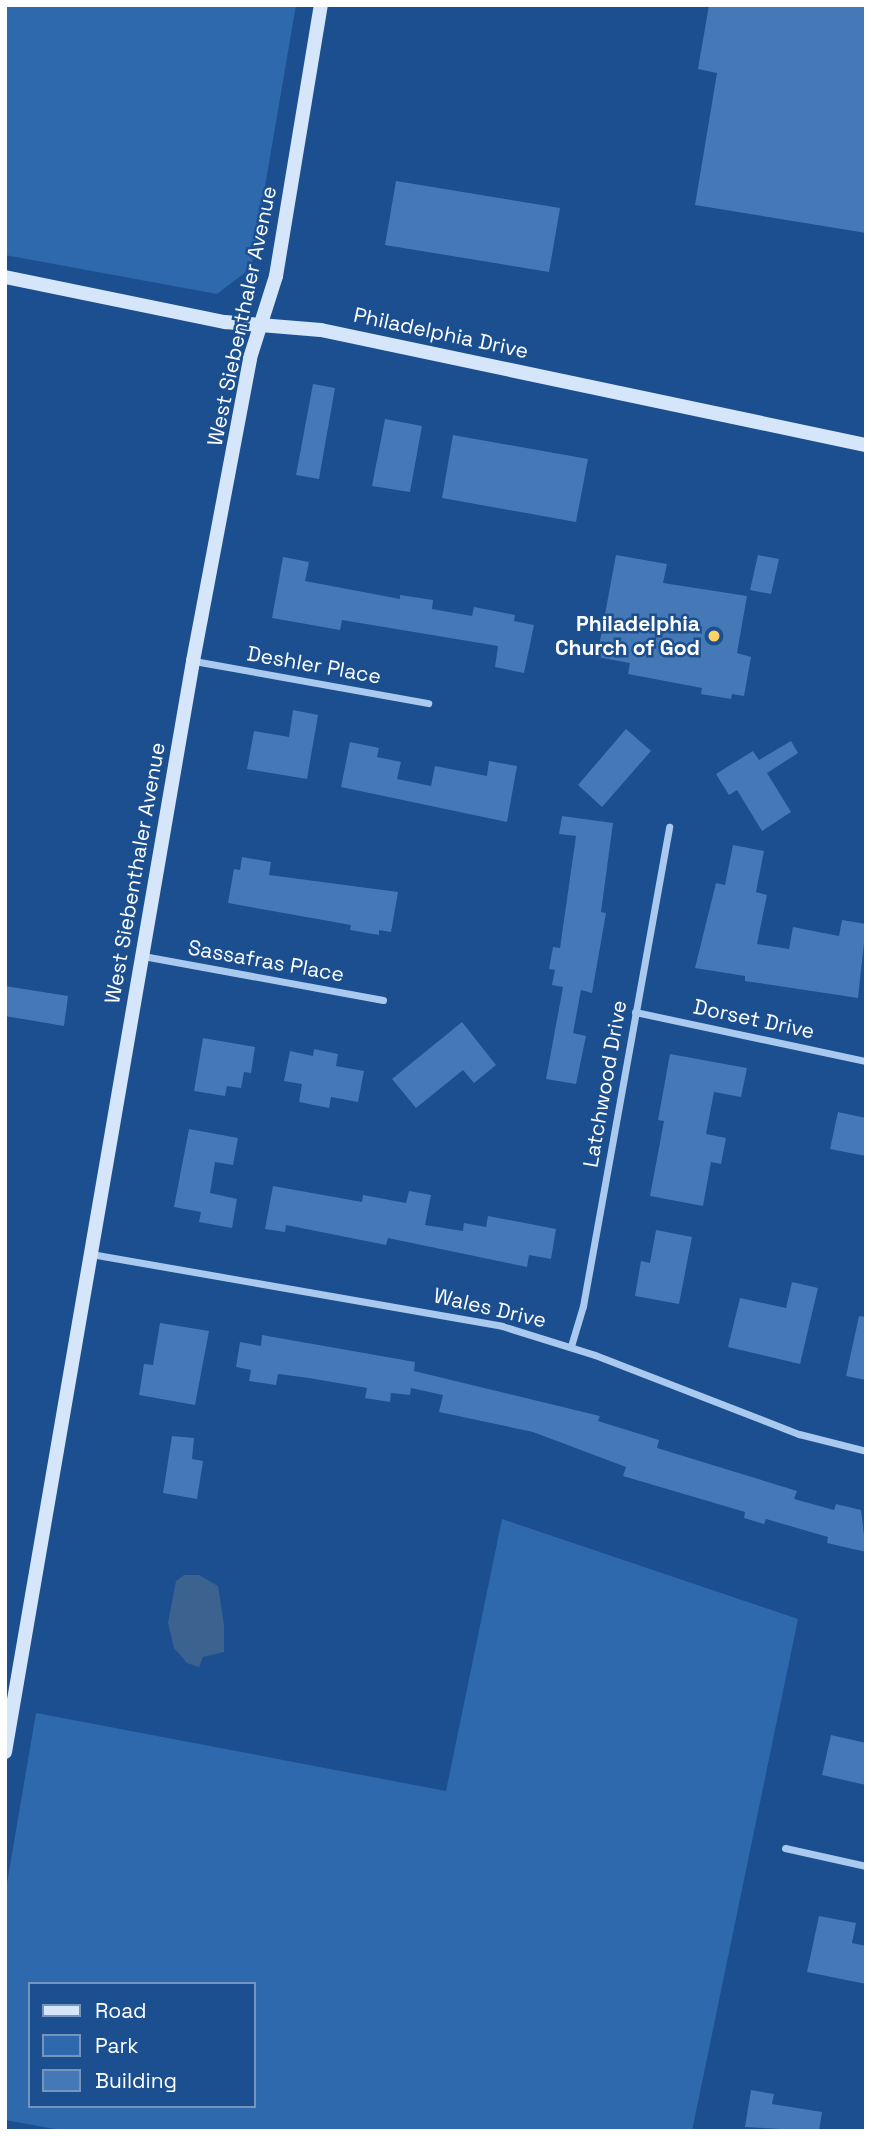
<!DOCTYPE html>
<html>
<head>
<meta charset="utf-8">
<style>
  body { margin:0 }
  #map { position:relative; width:871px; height:2136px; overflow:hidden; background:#1b4f8f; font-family:"Space Grotesk",sans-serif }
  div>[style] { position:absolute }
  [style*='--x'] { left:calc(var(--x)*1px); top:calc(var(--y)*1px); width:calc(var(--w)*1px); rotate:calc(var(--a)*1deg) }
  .green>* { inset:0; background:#2e69ad }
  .water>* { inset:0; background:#3c6290 }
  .building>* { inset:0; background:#4478b7 }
  .minor>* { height:7px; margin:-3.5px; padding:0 3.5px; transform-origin:3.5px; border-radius:3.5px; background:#a9c9ee }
  .secondary>* { height:14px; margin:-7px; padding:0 7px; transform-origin:7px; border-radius:7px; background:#d6e6fa }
  .dots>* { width:19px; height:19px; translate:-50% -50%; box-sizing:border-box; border:4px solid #1b4f8f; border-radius:50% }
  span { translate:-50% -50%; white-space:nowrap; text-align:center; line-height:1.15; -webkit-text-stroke:5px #1b4f8f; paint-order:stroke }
  .street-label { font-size:21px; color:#fff }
  .poi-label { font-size:21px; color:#fff; font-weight:700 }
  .right { translate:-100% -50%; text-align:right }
  .frame { position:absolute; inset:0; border:7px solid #fff; pointer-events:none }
  .legend { position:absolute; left:28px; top:1982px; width:228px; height:126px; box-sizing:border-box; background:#1b4f8f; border:2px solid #7695bc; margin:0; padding:9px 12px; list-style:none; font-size:21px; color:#fff }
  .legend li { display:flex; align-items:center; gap:14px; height:35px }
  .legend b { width:35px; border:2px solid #7695bc }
</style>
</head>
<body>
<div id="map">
  <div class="green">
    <i style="clip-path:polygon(5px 5px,296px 5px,251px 268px,217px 294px,5px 255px)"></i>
    <i style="clip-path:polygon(evenodd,502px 1519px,798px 1619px,692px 2131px,66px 2131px,5px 2120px,5px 1895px,36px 1713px,446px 1791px,502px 1519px,30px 1984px,254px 1984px,254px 2106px,30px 2106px,30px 1984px)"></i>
  </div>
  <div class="water">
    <i style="clip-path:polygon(184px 1575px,199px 1575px,218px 1586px,224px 1625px,224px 1652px,203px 1657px,199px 1667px,187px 1663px,174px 1648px,168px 1623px,176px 1581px)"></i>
  </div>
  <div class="building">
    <i style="clip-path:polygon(709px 5px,866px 5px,866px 233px,695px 205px,717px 73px,698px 69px)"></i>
    <i style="clip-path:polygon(396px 181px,560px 208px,549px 272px,385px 245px)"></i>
    <i style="clip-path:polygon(313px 384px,335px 388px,319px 479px,296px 475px)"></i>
    <i style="clip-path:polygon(385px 419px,422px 426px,410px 492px,372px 486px)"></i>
    <i style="clip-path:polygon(453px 435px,588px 459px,576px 522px,442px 498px)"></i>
    <i style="clip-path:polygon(616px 555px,667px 564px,663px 583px,747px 596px,737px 653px,751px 657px,744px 696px,732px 694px,731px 699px,701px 694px,702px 688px,628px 674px,630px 663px,597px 657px)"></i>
    <i style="clip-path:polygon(758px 555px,779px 559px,771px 594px,750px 590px)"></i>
    <i style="clip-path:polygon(283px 557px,309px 562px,305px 581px,400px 599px,400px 595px,433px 600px,432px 609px,472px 616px,474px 607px,515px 615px,514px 621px,534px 625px,524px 673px,495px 667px,498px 646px,342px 620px,340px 630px,272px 618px)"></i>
    <i style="clip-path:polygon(293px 710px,318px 715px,307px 779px,247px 769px,254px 731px,289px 737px)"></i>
    <i style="clip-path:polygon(626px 729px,651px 751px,602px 807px,578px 785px)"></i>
    <i style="clip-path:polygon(791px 741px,798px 753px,767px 773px,791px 812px,762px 831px,737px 790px,729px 795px,716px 774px,753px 751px,759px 760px)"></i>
    <i style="clip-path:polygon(350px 742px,379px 748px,377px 757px,401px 762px,397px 779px,431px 786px,435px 766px,487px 776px,489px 761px,517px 766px,507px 822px,341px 787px)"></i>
    <i style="clip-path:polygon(562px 816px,613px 823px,601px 912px,606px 913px,592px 993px,581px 990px,573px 1033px,586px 1036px,576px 1084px,546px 1079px,563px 987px,552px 985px,555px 970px,549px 969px,553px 947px,560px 948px,576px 836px,559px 834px)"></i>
    <i style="clip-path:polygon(733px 845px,764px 851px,756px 892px,767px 895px,757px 944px,789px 949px,793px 927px,839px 936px,842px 920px,866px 924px,858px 998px,745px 981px,745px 976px,695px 968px,716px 883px,725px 885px)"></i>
    <i style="clip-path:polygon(242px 857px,271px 862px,269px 875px,398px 892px,391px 932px,379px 930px,379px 935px,350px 930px,351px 925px,228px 903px,234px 869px,240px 870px)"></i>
    <i style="clip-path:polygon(5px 986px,68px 996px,64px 1026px,5px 1016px)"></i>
    <i style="clip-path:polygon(462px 1022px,496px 1065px,474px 1083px,463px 1070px,416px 1108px,392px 1079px)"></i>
    <i style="clip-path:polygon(203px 1038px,255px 1047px,251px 1073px,244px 1072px,241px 1088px,227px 1086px,225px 1096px,194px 1091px)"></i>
    <i style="clip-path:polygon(314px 1049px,338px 1054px,336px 1066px,364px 1071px,358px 1102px,331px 1097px,329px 1108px,299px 1102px,302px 1084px,284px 1081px,290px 1051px,313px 1056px)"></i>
    <i style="clip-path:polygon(670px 1054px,747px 1068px,741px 1097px,714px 1092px,706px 1134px,726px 1138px,721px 1164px,711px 1162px,703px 1206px,650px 1196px,664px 1121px,658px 1120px)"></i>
    <i style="clip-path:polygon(838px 1112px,866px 1118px,866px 1156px,830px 1149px)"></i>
    <i style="clip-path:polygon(189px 1129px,238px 1138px,233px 1165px,215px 1162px,210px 1193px,237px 1199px,232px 1228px,199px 1222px,201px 1212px,174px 1207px)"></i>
    <i style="clip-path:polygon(273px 1186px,362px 1202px,363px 1195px,406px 1203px,409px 1191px,431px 1195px,425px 1225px,463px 1231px,464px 1223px,486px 1227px,488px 1216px,556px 1229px,551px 1259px,529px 1255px,527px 1267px,388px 1238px,386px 1245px,286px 1225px,285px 1232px,265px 1229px)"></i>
    <i style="clip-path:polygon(656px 1230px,692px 1237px,679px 1304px,635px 1296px,641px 1261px,650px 1263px)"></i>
    <i style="clip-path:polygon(792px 1282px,818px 1288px,800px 1364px,728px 1347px,740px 1298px,786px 1308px)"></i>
    <i style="clip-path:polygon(859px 1316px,866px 1317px,866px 1380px,846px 1376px)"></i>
    <i style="clip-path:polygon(160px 1323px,209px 1331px,195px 1405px,139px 1395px,144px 1364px,153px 1365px)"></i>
    <i style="clip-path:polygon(262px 1335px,415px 1362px,414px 1371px,600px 1416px,598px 1421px,659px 1440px,657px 1448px,797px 1491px,794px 1499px,834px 1510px,836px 1504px,861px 1510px,866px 1552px,827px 1543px,828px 1537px,766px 1519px,764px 1524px,744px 1518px,745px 1512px,623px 1476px,626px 1467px,533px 1432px,439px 1412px,443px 1395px,411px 1388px,410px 1395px,391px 1393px,390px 1402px,365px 1398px,367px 1388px,309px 1378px,278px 1374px,276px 1385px,249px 1381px,251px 1370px,236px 1367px,240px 1342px,261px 1346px)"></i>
    <i style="clip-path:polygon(172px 1436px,194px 1438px,192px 1459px,203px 1461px,197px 1499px,163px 1493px)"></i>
    <i style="clip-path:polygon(831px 1735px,866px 1743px,866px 1785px,822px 1775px)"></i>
    <i style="clip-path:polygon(819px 1916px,856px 1923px,852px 1943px,866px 1946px,866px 1984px,807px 1972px)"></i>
    <i style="clip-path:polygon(751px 2090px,774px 2094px,772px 2104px,822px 2112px,819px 2131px,745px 2127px)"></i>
  </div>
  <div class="minor">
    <i style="--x:194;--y:661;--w:238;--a:10.2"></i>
    <i style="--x:143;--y:956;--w:244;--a:10.4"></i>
    <i style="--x:635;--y:1012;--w:236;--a:12"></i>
    <i style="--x:91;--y:1254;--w:417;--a:9.9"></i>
    <i style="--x:502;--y:1326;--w:97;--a:17.3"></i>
    <i style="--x:595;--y:1355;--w:219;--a:21.2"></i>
    <i style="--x:799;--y:1434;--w:69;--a:14.2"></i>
    <i style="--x:571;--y:1346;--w:42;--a:-73.3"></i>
    <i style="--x:583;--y:1306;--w:487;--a:-79.8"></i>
    <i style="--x:785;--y:1848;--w:83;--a:12.5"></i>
  </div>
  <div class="secondary">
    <i style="--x:5;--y:277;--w:225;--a:11.6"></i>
    <i style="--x:225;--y:322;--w:96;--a:4.8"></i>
    <i style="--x:321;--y:330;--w:557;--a:11.92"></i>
    <i style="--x:5;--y:1752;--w:1107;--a:-80.22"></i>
    <i style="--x:193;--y:661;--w:308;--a:-79.3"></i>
    <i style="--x:250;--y:358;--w:86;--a:-72.4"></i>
    <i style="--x:276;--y:276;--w:275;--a:-80.6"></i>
  </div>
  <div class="dots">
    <i style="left:714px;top:636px;background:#ffd166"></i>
  </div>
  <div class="street-label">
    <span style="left:242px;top:316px;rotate:-78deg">West Siebenthaler Avenue</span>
    <span style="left:441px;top:333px;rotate:12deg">Philadelphia Drive</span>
    <span style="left:314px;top:665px;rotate:10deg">Deshler Place</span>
    <span style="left:135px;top:873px;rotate:-80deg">West Siebenthaler Avenue</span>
    <span style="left:266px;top:961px;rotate:10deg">Sassafras Place</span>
    <span style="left:754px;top:1019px;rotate:12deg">Dorset Drive</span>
    <span style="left:605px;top:1084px;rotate:-80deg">Latchwood Drive</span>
    <span style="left:490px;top:1308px;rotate:13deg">Wales Drive</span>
  </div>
  <div class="poi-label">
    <span class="right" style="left:700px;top:636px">Philadelphia<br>Church of God</span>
  </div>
  <div class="frame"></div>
  <ul class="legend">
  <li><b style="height:9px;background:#d6e6fa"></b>Road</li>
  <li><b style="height:19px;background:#2e69ad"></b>Park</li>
  <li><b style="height:19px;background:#4478b7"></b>Building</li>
  </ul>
</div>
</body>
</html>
